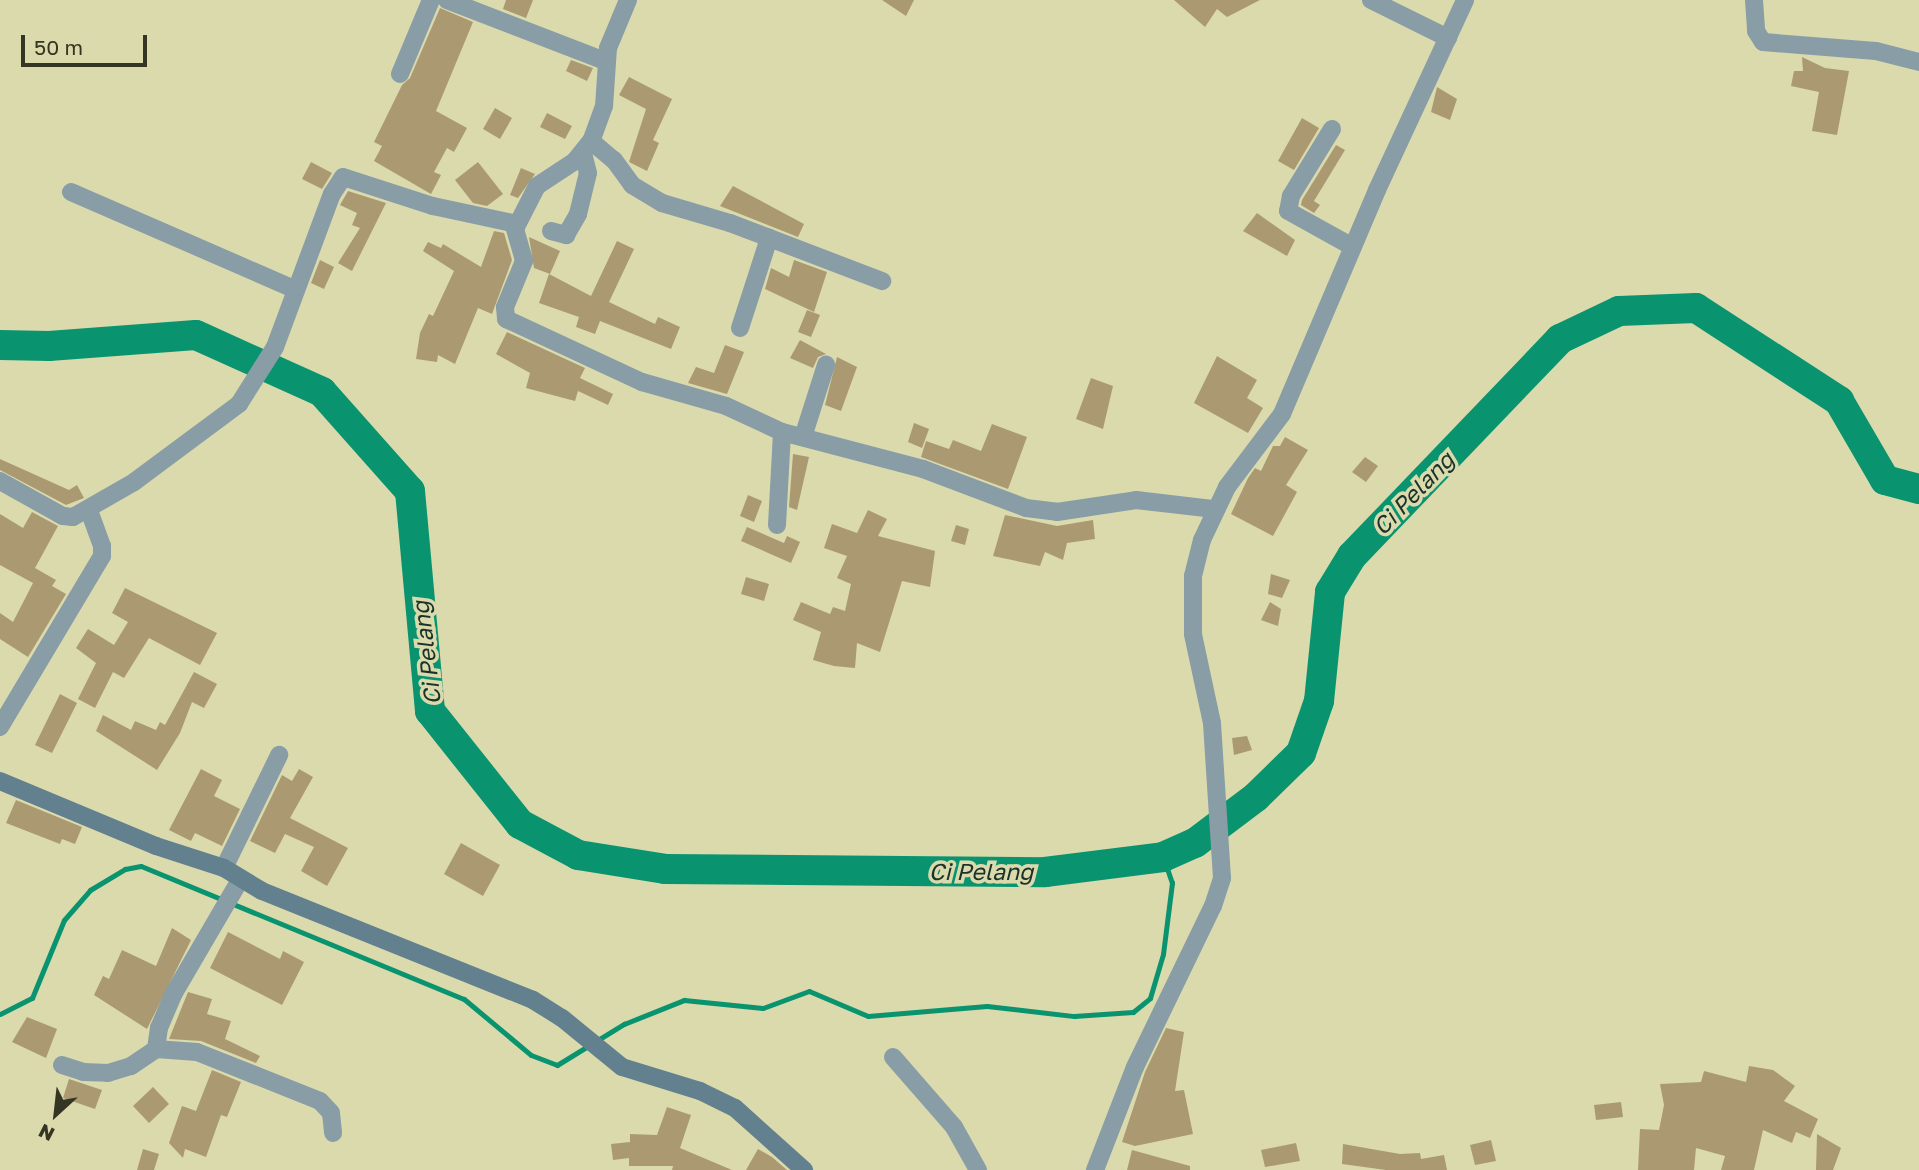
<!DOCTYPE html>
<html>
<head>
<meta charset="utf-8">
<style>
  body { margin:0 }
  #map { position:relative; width:1919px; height:1170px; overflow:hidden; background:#dadaad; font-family:"Golos Text",sans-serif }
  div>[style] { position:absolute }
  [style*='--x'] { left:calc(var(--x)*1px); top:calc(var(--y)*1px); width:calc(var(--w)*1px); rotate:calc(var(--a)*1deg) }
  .stream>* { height:5px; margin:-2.5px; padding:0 2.5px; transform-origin:2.5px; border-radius:2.5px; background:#09946f }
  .river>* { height:30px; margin:-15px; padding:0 15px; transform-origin:15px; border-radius:15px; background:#09946f }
  .building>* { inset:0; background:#ab9a71 }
  .street>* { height:18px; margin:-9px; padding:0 9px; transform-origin:9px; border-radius:9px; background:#889da6 }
  .secondary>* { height:18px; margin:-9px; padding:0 9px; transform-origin:9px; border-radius:9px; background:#62808e }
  span { translate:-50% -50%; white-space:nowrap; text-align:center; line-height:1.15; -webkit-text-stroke:7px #dadaad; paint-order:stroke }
  .water-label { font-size:23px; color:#1a3229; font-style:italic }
  .north { position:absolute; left:21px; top:1079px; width:70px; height:70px; -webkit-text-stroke:5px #dadaad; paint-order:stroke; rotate:207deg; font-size:19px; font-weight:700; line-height:28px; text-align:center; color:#353523 }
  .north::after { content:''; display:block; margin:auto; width:24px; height:32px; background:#353523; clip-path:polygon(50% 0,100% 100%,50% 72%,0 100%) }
  .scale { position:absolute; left:21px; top:35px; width:126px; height:32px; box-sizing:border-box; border:4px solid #353523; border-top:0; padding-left:9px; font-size:21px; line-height:24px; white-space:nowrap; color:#353523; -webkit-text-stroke:5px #dadaad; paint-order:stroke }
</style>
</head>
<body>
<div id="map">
  <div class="stream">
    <i style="--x:0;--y:1014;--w:36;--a:-27"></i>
    <i style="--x:32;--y:998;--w:84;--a:-67.7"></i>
    <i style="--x:64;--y:920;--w:40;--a:-49"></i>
    <i style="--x:90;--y:890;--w:41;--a:-31"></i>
    <i style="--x:125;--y:869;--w:16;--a:-11"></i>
    <i style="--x:141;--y:866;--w:349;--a:22.4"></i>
    <i style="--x:464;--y:999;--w:87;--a:39.9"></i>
    <i style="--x:531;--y:1055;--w:28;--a:21"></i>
    <i style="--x:557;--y:1065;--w:79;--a:-31.5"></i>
    <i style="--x:624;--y:1024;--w:65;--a:-21.8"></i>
    <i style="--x:684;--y:1000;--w:79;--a:5.8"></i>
    <i style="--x:763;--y:1008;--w:49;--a:-20.3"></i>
    <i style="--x:809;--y:991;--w:64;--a:23"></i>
    <i style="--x:868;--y:1016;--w:119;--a:-4.8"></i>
    <i style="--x:987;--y:1006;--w:88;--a:6.6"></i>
    <i style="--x:1074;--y:1016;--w:59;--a:-3.9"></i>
    <i style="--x:1133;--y:1012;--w:22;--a:-39"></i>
    <i style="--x:1150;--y:998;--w:46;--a:-73.5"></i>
    <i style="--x:1163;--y:954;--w:72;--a:-82.8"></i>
    <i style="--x:1172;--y:883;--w:28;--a:-109"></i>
  </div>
  <div class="river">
    <i style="--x:0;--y:345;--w:49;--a:1.2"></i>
    <i style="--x:49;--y:346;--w:147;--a:-4.3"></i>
    <i style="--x:196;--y:335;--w:138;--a:24.3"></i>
    <i style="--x:322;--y:392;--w:132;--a:48.4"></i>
    <i style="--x:410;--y:491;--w:221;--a:84.8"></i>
    <i style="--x:430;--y:711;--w:144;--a:51.5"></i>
    <i style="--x:520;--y:824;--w:66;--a:28.1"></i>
    <i style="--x:578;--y:855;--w:88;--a:9.1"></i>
    <i style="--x:665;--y:869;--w:380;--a:0.5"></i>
    <i style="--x:1045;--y:872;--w:119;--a:-7.2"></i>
    <i style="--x:1163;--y:857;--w:35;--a:-24"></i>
    <i style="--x:1195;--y:843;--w:76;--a:-37"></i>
    <i style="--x:1256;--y:797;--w:63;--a:-44.4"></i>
    <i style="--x:1301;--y:753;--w:55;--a:-70.9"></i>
    <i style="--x:1319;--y:701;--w:110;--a:-84.2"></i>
    <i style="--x:1330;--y:592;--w:42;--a:-58.6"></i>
    <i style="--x:1352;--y:556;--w:301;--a:-46.2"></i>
    <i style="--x:1560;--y:339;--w:65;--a:-25.4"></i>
    <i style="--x:1619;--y:311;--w:77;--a:-2.2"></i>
    <i style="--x:1696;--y:308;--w:171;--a:33"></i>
    <i style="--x:1839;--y:401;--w:91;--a:59.8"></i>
    <i style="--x:1885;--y:480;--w:35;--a:15"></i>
  </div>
  <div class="building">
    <i style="clip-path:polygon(506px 0,533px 0,526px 18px,503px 9px)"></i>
    <i style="clip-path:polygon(882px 0,914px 0,906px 16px)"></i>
    <i style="clip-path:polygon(1174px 0,1260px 0,1227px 17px,1217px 9px,1205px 27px)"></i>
    <i style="clip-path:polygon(440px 8px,473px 22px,436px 111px,467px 128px,454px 152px,447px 148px,434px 172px,441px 175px,431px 194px,374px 161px,382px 146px,374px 142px,402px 85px,410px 78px)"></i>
    <i style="clip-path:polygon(1802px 57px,1825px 68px,1849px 71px,1837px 135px,1812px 131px,1819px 92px,1791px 86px,1794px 71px,1803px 71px)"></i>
    <i style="clip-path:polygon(571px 60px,593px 68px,587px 81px,566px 71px)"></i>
    <i style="clip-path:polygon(629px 77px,672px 99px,653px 140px,659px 143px,647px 171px,629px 162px,646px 109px,619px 95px)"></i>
    <i style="clip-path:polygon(1437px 87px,1457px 99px,1450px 120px,1431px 112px)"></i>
    <i style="clip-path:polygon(495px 108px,512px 118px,500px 139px,483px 129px)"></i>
    <i style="clip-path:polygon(547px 113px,572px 126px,565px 139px,540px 127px)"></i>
    <i style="clip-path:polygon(1302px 118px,1319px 128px,1294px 170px,1278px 161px)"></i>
    <i style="clip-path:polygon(1336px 145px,1345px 150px,1314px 201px,1320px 205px,1314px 213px,1301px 205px,1302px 200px)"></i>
    <i style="clip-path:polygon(311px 162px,332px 173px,322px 189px,302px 179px)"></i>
    <i style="clip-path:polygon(478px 162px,503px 194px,487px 206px,473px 203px,455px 180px)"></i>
    <i style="clip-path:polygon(521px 168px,535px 174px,518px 198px,510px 195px)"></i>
    <i style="clip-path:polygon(733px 186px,804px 224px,798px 237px,720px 206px)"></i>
    <i style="clip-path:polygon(348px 191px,386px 203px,352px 271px,338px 263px,360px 228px,352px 225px,357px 213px,340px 205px)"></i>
    <i style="clip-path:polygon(1257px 213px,1295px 240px,1287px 256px,1243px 231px)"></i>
    <i style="clip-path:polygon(494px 231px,504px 233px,512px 260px,492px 314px,478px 308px,455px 364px,438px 355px,437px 362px,416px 359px,420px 333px,429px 314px,433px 316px,454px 271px,423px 251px,428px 242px,441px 248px,443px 244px,481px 267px)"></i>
    <i style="clip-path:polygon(529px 237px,560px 251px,550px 274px,534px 268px)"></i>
    <i style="clip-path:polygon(617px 241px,634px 249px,609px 302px,655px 324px,658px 317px,680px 327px,671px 349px,600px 321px,595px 334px,576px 327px,579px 317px,539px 303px,549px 274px,591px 296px)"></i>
    <i style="clip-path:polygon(320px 260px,334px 267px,324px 289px,311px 283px)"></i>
    <i style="clip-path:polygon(794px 260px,827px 272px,814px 312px,765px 289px,771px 268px,789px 277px)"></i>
    <i style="clip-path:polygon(807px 310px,820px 315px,811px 337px,798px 332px)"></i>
    <i style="clip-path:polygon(507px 332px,585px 368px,580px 378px,613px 394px,608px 405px,578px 391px,575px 401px,526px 388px,530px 373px,496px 354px)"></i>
    <i style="clip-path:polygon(800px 340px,826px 354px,818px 357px,813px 368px,790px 358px)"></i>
    <i style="clip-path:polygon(725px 345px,744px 352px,727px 394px,688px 383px,696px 367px,714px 373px)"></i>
    <i style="clip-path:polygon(1217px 356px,1257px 380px,1247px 398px,1263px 408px,1248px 433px,1194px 403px)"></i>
    <i style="clip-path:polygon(837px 357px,857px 367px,841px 411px,825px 405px)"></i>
    <i style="clip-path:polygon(1091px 378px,1113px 386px,1103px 429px,1076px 419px)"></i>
    <i style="clip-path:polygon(914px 423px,929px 429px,922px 448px,908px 442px)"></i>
    <i style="clip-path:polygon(992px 424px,1027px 437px,1008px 489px,921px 457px,926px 441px,949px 449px,953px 440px,981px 451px)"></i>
    <i style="clip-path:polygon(1285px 437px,1308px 450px,1286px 485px,1297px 492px,1273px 536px,1231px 514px,1248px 478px,1255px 468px,1261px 471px,1273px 446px,1280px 446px)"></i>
    <i style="clip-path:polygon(793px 454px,809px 457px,797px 510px,789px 507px)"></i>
    <i style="clip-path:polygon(1365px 457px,1378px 466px,1366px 482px,1352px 472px)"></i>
    <i style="clip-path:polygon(0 459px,69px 490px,77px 485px,84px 498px,66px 505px,0 470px)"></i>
    <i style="clip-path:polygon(748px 495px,762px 501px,754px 522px,740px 516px)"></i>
    <i style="clip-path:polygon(868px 510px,887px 519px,878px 536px,935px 551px,930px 587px,902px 581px,880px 652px,857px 643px,855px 668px,834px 666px,813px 660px,821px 632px,793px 620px,801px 602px,830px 614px,833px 607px,845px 611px,851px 584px,837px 578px,847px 556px,824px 548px,832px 524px,857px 533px)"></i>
    <i style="clip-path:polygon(32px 512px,58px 526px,35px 568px,56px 580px,52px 586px,66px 594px,28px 657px,0 639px,0 613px,13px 622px,33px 583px,0 565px,0 514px,23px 528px)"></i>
    <i style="clip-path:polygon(1005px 515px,1057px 526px,1093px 520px,1095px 539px,1067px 543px,1063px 560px,1045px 552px,1040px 566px,993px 556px)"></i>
    <i style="clip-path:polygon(956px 525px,969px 529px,965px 545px,951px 541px)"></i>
    <i style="clip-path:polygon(747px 527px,784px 543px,787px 536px,800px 542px,791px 563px,741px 541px)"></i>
    <i style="clip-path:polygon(1271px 574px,1290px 580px,1282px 598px,1268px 594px)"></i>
    <i style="clip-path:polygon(746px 577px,769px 584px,764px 601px,741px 594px)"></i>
    <i style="clip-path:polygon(125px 588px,217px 633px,200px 665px,149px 638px,124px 678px,113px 672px,95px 708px,78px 699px,96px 663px,76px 648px,88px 629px,114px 645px,128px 622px,112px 613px)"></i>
    <i style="clip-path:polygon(1270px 602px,1281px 609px,1278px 626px,1261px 620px)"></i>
    <i style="clip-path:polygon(194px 672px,217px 684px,204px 708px,192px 702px,180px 733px,157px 770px,96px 731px,103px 715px,131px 730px,135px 721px,156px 730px,160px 722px,165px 725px)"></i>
    <i style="clip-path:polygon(60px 694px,77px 703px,52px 753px,35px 745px)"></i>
    <i style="clip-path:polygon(1247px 736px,1252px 750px,1234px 755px,1232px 738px)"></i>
    <i style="clip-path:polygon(201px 769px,222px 780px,214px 796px,240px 809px,222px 846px,195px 833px,191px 841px,169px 830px)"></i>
    <i style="clip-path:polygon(299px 769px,313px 777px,290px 818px,348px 848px,327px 886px,301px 871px,314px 847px,285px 834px,275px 853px,250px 841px,282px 775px,292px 781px)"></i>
    <i style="clip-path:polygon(16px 800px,82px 827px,75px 844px,62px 839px,60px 844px,6px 823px)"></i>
    <i style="clip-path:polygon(461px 843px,500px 865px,483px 896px,444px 874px)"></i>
    <i style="clip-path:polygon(172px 928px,191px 940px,147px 1029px,94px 995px,103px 976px,109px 979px,122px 950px,156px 966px)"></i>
    <i style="clip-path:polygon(228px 932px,280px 959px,283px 951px,304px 962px,282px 1005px,210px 968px)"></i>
    <i style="clip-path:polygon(188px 992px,212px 999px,207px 1014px,231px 1021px,225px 1039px,260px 1056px,256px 1063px,201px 1041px,169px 1039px)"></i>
    <i style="clip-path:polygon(27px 1017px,57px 1029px,46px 1058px,12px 1042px)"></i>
    <i style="clip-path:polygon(1166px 1028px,1184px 1032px,1175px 1091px,1184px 1090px,1193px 1134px,1135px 1146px,1122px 1142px,1145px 1072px)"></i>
    <i style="clip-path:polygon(1749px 1066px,1773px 1070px,1795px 1086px,1784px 1101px,1818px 1119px,1810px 1138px,1796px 1132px,1792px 1143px,1763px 1130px,1754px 1170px,1721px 1170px,1725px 1156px,1696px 1148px,1694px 1170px,1638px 1170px,1640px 1129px,1659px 1130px,1664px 1105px,1660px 1084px,1701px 1082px,1704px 1071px,1746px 1082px)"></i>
    <i style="clip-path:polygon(212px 1070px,241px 1082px,227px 1117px,221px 1115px,206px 1157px,185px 1149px,183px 1158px,169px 1143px,182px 1106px,196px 1111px)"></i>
    <i style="clip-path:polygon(69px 1079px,102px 1090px,95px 1109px,63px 1098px)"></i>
    <i style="clip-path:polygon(153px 1087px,169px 1104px,149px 1123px,133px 1106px)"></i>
    <i style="clip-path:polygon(1621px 1102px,1623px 1117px,1596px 1120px,1594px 1105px)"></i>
    <i style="clip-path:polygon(667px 1107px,691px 1115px,680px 1148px,732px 1170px,672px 1170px,673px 1166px,629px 1166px,629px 1158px,613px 1160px,611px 1144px,630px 1142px,630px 1134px,657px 1135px)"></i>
    <i style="clip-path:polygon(1817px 1134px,1841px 1148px,1833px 1170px,1816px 1170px)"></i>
    <i style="clip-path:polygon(1491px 1140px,1496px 1161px,1475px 1165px,1470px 1145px)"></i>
    <i style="clip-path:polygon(1296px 1143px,1300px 1161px,1265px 1167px,1261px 1150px)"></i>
    <i style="clip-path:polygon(1343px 1144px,1400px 1154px,1420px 1153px,1421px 1159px,1444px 1155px,1447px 1170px,1386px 1170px,1342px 1164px)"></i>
    <i style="clip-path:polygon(143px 1149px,159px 1154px,154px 1170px,137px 1170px)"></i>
    <i style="clip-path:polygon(758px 1149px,772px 1157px,787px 1170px,746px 1170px)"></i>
    <i style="clip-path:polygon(1132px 1150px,1190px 1166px,1190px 1170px,1127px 1170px)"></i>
  </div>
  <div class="street">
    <i style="--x:447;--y:0;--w:169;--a:21.1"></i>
    <i style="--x:628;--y:0;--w:52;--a:112.6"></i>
    <i style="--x:608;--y:48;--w:58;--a:93.9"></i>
    <i style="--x:604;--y:106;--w:37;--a:110"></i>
    <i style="--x:591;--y:141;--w:26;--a:129"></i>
    <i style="--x:575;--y:161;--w:45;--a:146.7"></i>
    <i style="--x:537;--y:186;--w:48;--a:117.1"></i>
    <i style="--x:515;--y:229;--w:33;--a:74"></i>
    <i style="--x:524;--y:261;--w:50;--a:112.4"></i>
    <i style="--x:505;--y:307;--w:12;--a:85"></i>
    <i style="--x:506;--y:319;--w:150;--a:24.9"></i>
    <i style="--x:642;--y:382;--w:87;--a:15.9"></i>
    <i style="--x:726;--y:406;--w:62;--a:24.9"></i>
    <i style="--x:782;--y:432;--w:146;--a:14.7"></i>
    <i style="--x:923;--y:469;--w:110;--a:20.7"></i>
    <i style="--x:1026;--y:508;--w:31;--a:7"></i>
    <i style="--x:1057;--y:512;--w:80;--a:-8.6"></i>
    <i style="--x:1136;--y:500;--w:79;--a:6.6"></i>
    <i style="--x:1371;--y:0;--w:86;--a:26.3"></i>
    <i style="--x:1754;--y:0;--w:31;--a:86"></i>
    <i style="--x:1756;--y:31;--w:13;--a:58"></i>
    <i style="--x:1763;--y:42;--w:113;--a:4.6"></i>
    <i style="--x:1876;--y:51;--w:44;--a:14.3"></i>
    <i style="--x:400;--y:74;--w:80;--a:-67.3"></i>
    <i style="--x:1332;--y:129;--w:79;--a:121.5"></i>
    <i style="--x:1291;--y:196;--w:15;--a:101"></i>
    <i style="--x:1288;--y:211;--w:74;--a:29"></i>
    <i style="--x:591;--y:141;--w:30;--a:40"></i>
    <i style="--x:614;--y:160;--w:31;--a:54"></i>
    <i style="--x:632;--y:185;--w:35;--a:31"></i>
    <i style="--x:662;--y:203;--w:71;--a:16.4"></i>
    <i style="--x:730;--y:223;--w:163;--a:20.9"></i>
    <i style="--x:71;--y:192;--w:245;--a:23.5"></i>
    <i style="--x:551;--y:231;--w:16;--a:15"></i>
    <i style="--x:566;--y:235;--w:24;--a:-60"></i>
    <i style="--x:578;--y:214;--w:42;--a:-76.3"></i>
    <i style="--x:588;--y:173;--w:21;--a:-104"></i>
    <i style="--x:740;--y:328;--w:95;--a:-72.1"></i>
    <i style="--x:803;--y:437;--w:76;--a:-72.3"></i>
    <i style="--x:0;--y:481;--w:72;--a:29.1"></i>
    <i style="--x:63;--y:516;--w:10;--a:6"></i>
    <i style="--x:73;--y:517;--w:70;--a:-29.8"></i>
    <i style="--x:134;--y:482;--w:131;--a:-36.6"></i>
    <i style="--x:239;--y:404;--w:67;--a:-57.7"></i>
    <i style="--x:275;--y:347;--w:163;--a:-69.6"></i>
    <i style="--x:332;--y:194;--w:20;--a:-57"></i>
    <i style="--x:343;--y:177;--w:95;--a:17.9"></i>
    <i style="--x:433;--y:206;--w:86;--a:12.1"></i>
    <i style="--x:777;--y:525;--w:93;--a:-86.9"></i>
    <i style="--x:0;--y:727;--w:199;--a:-59.2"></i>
    <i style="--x:102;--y:556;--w:10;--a:-90"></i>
    <i style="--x:102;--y:546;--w:37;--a:-110"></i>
    <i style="--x:224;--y:868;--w:126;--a:-64"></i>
    <i style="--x:156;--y:1049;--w:21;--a:-82"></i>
    <i style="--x:159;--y:1028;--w:38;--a:-67"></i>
    <i style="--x:174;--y:993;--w:131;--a:-59.7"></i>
    <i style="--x:893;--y:1057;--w:93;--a:48.9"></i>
    <i style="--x:954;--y:1127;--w:49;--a:60.8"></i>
    <i style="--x:62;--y:1065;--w:22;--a:18"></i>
    <i style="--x:83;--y:1072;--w:25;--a:2"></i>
    <i style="--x:108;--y:1073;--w:24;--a:-17"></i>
    <i style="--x:131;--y:1066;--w:30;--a:-34"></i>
    <i style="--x:156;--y:1049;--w:41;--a:4.2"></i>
    <i style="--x:197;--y:1052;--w:132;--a:21.7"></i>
    <i style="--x:320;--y:1101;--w:16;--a:47"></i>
    <i style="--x:331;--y:1113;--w:20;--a:84"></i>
    <i style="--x:1095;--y:1170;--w:110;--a:-68.8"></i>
    <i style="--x:1135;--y:1067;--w:179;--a:-64.2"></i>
    <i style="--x:1213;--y:906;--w:29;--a:-72"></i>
    <i style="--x:1222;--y:878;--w:155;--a:-93.7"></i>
    <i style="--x:1212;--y:723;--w:91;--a:-102.1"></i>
    <i style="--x:1193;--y:634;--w:58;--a:-90"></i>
    <i style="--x:1193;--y:576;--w:37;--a:-76"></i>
    <i style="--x:1202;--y:540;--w:59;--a:-64.7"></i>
    <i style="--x:1227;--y:487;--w:91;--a:-53"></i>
    <i style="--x:1282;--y:414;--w:243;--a:-67"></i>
    <i style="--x:1377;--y:190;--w:209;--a:-65.1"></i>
  </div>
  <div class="secondary">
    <i style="--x:0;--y:781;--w:169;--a:22.6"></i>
    <i style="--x:156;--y:846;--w:71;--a:17.9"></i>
    <i style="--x:224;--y:868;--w:44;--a:31.2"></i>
    <i style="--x:262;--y:891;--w:292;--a:21.9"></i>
    <i style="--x:533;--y:1000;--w:34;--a:32"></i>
    <i style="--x:562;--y:1018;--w:77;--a:39.2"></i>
    <i style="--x:622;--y:1067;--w:82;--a:17.1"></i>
    <i style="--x:700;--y:1091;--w:39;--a:26"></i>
    <i style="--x:735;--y:1108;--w:93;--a:41.9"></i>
  </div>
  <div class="water-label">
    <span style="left:1413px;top:493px;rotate:-46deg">Ci Pelang</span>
    <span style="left:426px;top:653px;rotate:-97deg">Ci Pelang</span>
    <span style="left:981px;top:871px">Ci Pelang</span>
  </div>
  <div class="north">N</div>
  <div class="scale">50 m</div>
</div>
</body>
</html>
